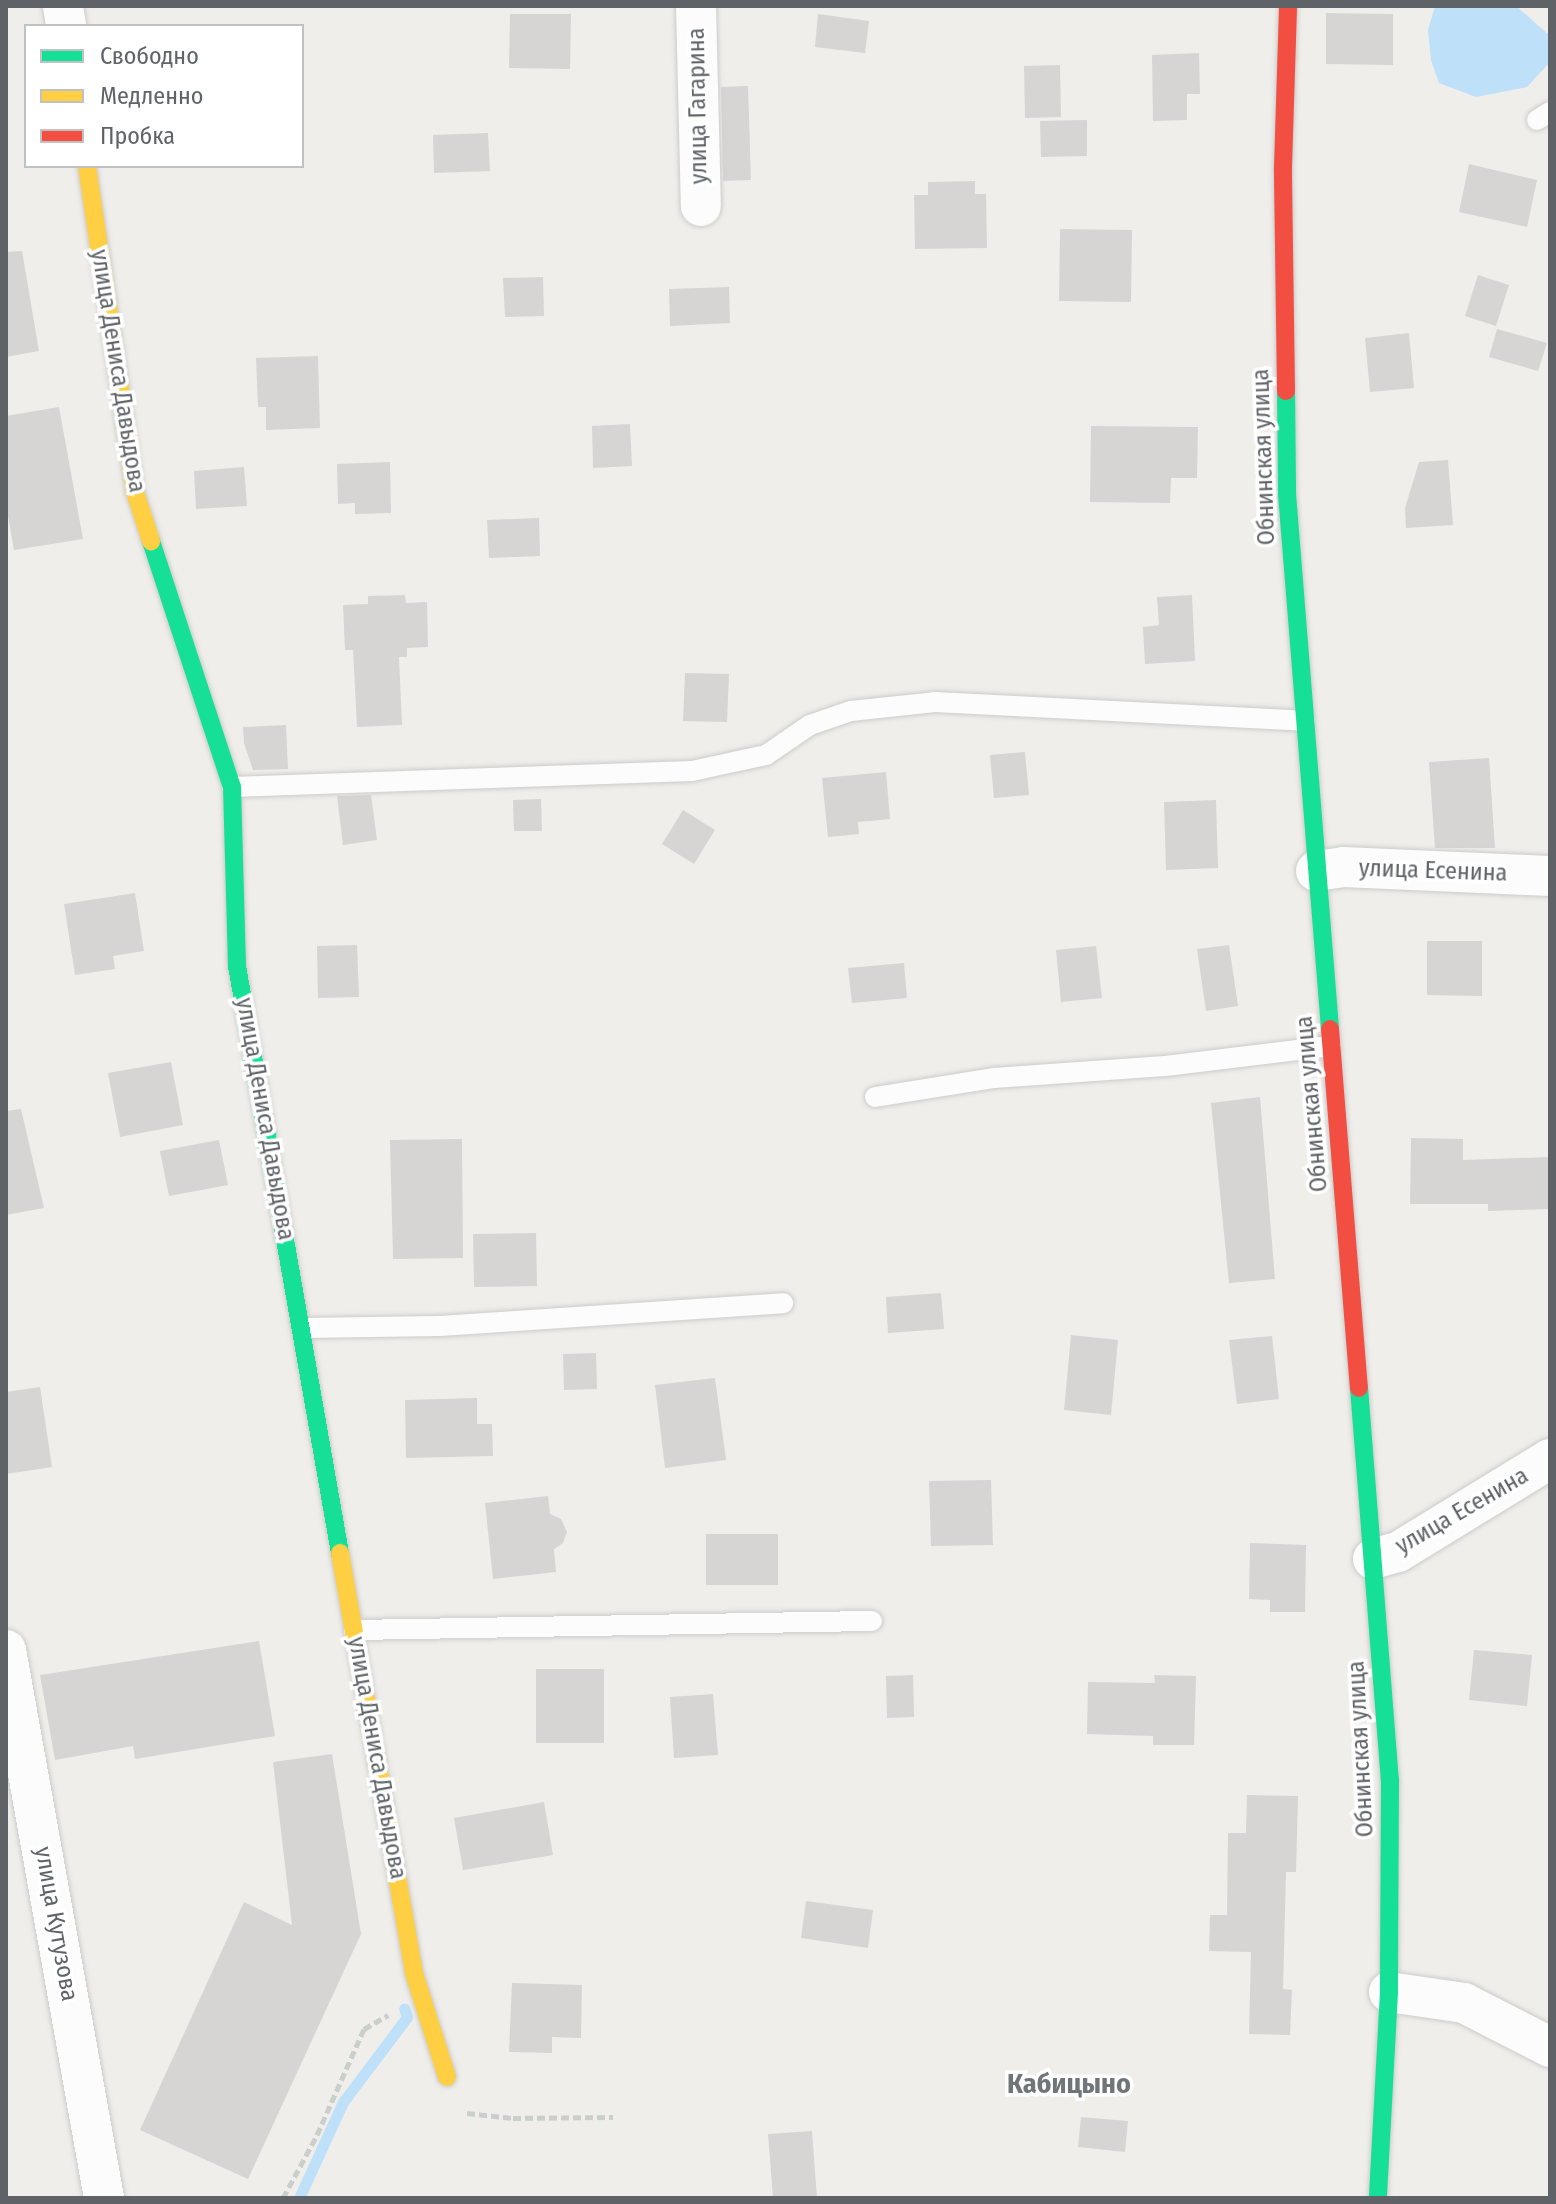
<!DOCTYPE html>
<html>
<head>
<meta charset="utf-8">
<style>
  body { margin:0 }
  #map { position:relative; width:1556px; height:2204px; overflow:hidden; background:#efeeea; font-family:"Fira Sans Condensed",sans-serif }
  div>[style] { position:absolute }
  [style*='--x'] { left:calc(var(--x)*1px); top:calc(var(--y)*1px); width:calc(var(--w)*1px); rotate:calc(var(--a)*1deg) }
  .water>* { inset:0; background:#bfe0f9 }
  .stream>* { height:11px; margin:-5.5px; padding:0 5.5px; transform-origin:5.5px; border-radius:5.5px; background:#bfe0f9 }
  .building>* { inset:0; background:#d6d5d3 }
  .path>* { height:5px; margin-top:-2.5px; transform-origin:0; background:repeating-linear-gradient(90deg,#cacfcc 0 8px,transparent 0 12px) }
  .roads { filter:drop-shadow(0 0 2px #cbcccc) drop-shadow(0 0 2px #cbcccc) }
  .lane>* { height:20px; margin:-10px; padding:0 10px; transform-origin:10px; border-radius:10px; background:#fdfcfc }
  .street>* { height:40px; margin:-20px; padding:0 20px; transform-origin:20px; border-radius:20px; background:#fdfcfc }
  .fast>* { height:18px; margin:-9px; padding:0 9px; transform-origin:9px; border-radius:9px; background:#16e098 }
  .slow>* { height:18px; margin:-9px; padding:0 9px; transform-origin:9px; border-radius:9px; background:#ffcf43 }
  .jam>* { height:18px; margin:-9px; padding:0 9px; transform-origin:9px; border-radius:9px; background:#f24e42 }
  span { translate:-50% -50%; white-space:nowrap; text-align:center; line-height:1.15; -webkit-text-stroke:7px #fff; paint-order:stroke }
  .street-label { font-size:24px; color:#5f6368 }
  .quarter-label { font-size:28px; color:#70757a; font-weight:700 }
  .frame { position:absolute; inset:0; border:8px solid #5f6368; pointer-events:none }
  .legend { position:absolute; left:24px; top:24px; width:280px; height:144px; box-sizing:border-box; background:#fff; border:2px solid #bfc1c3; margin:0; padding:10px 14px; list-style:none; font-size:24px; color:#5f6368 }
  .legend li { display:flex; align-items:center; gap:16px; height:40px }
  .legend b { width:40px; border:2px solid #bfc1c3 }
</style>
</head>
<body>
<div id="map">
  <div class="water">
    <i style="clip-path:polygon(1435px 6px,1516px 6px,1549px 35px,1550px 62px,1527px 87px,1476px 97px,1439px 83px,1431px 60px,1428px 30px)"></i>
  </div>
  <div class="stream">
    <i style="--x:299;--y:2198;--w:106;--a:-65.4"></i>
    <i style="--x:343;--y:2102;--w:106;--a:-53"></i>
    <i style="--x:407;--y:2017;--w:9;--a:-108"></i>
  </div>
  <div class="building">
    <i style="clip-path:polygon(1326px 13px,1393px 14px,1393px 65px,1326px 64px)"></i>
    <i style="clip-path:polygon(510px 14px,571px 14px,570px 69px,509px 68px)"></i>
    <i style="clip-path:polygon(818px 14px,869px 21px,865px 53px,815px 47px)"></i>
    <i style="clip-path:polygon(1199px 53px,1200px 94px,1187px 94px,1187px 120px,1153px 121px,1152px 55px)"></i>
    <i style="clip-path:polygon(1060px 65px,1061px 117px,1025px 118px,1024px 66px)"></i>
    <i style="clip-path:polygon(748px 86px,751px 180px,723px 181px,721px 87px)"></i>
    <i style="clip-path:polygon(1087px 120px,1087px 156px,1041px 157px,1040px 121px)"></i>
    <i style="clip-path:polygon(488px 133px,490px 171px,434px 173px,433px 135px)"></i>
    <i style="clip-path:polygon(1469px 164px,1537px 180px,1527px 227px,1459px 212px)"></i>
    <i style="clip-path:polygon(975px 181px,975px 194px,986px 194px,987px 248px,915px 249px,914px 195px,928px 195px,928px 182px)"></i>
    <i style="clip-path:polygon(1060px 229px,1132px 230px,1131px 302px,1059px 301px)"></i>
    <i style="clip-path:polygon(22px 251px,39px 351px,6px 357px,6px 252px)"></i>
    <i style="clip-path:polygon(1478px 275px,1509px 285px,1496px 326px,1465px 316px)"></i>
    <i style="clip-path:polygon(543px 277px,544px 316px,505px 317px,503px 278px)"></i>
    <i style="clip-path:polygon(729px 287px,730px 323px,670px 326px,669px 289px)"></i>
    <i style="clip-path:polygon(1497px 329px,1547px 343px,1538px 371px,1489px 357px)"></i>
    <i style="clip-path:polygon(1409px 333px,1414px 388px,1370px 392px,1365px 338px)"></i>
    <i style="clip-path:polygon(318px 356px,320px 428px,266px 430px,266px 407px,258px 407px,256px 358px)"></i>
    <i style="clip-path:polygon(59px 407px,83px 539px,14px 550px,6px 505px,6px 416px)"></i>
    <i style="clip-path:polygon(630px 424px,632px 466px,593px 468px,592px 426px)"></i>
    <i style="clip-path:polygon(1091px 426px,1198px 427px,1197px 478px,1171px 478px,1170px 503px,1090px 502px)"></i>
    <i style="clip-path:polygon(1448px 460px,1453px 525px,1406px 528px,1405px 508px,1419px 462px)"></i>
    <i style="clip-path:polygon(390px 462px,391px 513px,355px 514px,355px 503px,338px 504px,337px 464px)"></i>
    <i style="clip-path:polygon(244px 467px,247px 506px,196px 509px,194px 471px)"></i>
    <i style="clip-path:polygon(539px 518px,540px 556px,489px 558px,487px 520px)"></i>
    <i style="clip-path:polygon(405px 595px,406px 603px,427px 602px,428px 647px,407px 648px,407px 657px,399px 657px,402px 725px,357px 727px,353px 650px,345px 650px,343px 605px,368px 604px,368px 596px)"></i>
    <i style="clip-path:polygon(1192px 595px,1195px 661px,1145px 664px,1143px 627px,1159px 625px,1157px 597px)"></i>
    <i style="clip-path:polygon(685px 673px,729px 674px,727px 722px,683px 721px)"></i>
    <i style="clip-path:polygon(286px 725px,288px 769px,253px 770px,244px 743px,243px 727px)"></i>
    <i style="clip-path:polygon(1025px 752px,1029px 795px,994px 798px,990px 755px)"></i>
    <i style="clip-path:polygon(1489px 758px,1495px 848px,1435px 848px,1429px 762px)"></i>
    <i style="clip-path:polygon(886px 772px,890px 819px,858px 822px,859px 834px,828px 837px,822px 778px)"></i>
    <i style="clip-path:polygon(371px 795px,377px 840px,343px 845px,337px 796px)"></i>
    <i style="clip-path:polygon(541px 799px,542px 831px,514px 831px,513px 800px)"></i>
    <i style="clip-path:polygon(1216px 800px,1218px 868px,1166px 870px,1164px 802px)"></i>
    <i style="clip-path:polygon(683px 810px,715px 830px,694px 864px,662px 844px)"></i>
    <i style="clip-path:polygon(135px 893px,144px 951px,113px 956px,115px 969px,75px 975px,64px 904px)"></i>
    <i style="clip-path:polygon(1427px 941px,1482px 941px,1482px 996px,1427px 995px)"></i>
    <i style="clip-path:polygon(357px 945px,359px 997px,318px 998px,317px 946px)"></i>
    <i style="clip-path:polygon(1229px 945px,1238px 1006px,1206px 1011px,1197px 949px)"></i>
    <i style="clip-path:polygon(1096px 946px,1102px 998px,1061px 1002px,1056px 950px)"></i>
    <i style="clip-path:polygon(904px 963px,907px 998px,852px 1003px,848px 968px)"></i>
    <i style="clip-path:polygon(171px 1062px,183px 1125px,120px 1137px,108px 1073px)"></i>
    <i style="clip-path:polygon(1260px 1097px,1275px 1279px,1229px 1283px,1211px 1103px)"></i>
    <i style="clip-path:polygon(21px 1109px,44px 1208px,6px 1215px,6px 1111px)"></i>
    <i style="clip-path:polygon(1411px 1138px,1463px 1139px,1463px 1160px,1550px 1157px,1550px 1209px,1488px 1211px,1488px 1204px,1410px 1204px)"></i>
    <i style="clip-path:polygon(462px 1139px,463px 1258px,393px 1259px,390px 1140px)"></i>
    <i style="clip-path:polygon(219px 1140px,228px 1185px,169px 1196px,160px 1151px)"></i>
    <i style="clip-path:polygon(536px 1233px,537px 1286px,474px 1287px,473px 1234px)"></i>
    <i style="clip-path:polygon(941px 1293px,944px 1329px,888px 1333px,886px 1297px)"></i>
    <i style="clip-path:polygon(1071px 1335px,1118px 1340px,1111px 1415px,1064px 1410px)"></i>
    <i style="clip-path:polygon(1272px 1336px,1279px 1399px,1237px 1404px,1229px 1340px)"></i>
    <i style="clip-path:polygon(596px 1353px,597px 1389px,564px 1390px,563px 1354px)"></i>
    <i style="clip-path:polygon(715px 1378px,726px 1460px,665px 1468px,655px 1385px)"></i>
    <i style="clip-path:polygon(40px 1387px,52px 1467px,6px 1474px,6px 1392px)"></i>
    <i style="clip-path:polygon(477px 1398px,477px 1424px,492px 1424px,493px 1456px,406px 1458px,405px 1400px)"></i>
    <i style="clip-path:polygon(991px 1480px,993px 1545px,931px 1546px,929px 1481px)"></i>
    <i style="clip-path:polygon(548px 1496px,550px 1514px,561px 1519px,567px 1532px,563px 1543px,554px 1549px,556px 1572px,493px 1579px,485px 1503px)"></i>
    <i style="clip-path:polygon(706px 1534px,778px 1534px,778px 1585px,706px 1585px)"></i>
    <i style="clip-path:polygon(1250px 1543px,1306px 1545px,1305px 1612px,1270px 1612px,1270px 1600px,1249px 1599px)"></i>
    <i style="clip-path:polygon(259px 1641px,275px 1736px,135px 1759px,133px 1746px,55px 1760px,40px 1675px)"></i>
    <i style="clip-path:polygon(1474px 1650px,1532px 1655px,1527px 1706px,1469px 1700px)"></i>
    <i style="clip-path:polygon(536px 1669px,604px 1669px,604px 1743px,536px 1743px)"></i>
    <i style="clip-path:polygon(913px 1675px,914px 1717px,887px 1718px,886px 1676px)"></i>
    <i style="clip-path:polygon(1154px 1675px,1196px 1676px,1194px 1745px,1153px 1745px,1153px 1736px,1087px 1734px,1088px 1682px,1155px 1683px)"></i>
    <i style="clip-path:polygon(713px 1694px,718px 1755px,674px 1758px,670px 1697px)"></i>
    <i style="clip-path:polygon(332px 1754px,361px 1934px,248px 2179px,140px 2130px,244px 1902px,292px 1925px,273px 1762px)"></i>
    <i style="clip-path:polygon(1247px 1795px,1298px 1796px,1296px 1872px,1286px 1872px,1283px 1989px,1292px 1990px,1290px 2035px,1249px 2034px,1251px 1952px,1209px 1951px,1210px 1915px,1227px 1915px,1228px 1833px,1246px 1833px)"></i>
    <i style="clip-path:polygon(544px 1802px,553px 1855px,463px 1870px,454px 1818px)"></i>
    <i style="clip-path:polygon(806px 1901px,873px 1910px,868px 1948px,801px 1938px)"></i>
    <i style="clip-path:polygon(512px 1983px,582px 1985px,581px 2038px,552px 2037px,552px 2053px,509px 2052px)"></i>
    <i style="clip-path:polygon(1081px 2117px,1128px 2121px,1125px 2152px,1078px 2147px)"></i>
    <i style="clip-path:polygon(812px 2131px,817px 2198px,773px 2198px,768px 2134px)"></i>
  </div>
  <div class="path">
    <i style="--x:467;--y:2113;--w:46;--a:6.2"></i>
    <i style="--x:513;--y:2118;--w:100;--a:-0.6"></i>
    <i style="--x:283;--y:2198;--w:72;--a:-61.6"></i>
    <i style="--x:317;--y:2135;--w:116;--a:-66.1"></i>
    <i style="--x:364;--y:2029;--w:28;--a:-30"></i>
  </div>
  <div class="roads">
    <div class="lane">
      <i style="--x:1537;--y:120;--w:15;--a:-32"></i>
      <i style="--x:232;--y:787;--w:460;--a:-2"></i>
      <i style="--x:692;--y:771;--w:76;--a:-12.2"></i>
      <i style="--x:766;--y:755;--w:53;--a:-34.3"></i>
      <i style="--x:810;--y:725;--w:43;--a:-18.9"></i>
      <i style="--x:851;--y:711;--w:84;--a:-6.1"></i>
      <i style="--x:935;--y:702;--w:370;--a:2.9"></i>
      <i style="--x:875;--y:1097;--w:121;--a:-9.1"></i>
      <i style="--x:994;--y:1078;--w:171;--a:-4"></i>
      <i style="--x:1165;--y:1066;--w:167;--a:-6.9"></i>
      <i style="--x:302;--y:1328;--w:138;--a:-0.8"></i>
      <i style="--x:440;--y:1326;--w:344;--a:-3.8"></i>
      <i style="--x:354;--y:1630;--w:518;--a:-1"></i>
    </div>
    <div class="street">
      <i style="--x:63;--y:6;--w:20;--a:81"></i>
      <i style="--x:696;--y:6;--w:200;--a:88.6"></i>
      <i style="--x:1316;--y:871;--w:27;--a:-8"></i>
      <i style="--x:1343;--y:867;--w:207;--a:2.5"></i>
      <i style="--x:1373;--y:1559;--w:26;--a:-16"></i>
      <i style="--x:1398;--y:1552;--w:178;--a:-31.5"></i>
      <i style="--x:6;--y:1650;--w:557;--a:79.86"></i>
      <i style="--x:1389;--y:1992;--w:76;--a:8.3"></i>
      <i style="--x:1464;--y:2003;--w:97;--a:27.1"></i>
    </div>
    <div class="fast">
      <i style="--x:1286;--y:391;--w:103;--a:89.4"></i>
      <i style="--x:1287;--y:494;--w:537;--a:85.4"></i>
      <i style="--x:151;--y:541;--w:259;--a:71.8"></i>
      <i style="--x:232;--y:787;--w:179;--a:88.4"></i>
      <i style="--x:237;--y:966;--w:596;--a:80.05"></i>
      <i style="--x:1359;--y:1388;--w:394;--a:85.5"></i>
      <i style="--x:1390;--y:1781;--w:211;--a:90.3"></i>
      <i style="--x:1389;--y:1992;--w:206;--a:93.1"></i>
    </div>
    <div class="slow">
      <i style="--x:87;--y:166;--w:330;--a:81.6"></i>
      <i style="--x:135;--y:492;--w:52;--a:71.9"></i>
      <i style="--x:340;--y:1553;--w:426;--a:80"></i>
      <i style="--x:414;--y:1973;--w:109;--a:72.4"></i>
    </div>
    <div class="jam">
      <i style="--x:1286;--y:391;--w:224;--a:-90.8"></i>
      <i style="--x:1283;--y:167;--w:161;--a:-88.2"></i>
      <i style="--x:1330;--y:1029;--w:360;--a:85.4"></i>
    </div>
  </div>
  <div class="street-label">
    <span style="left:698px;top:106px;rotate:-91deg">улица Гагарина</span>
    <span style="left:118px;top:371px;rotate:81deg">улица Дениса Давыдова</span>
    <span style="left:1264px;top:457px;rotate:-92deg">Обнинская улица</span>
    <span style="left:1433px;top:871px;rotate:2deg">улица Есенина</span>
    <span style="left:1312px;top:1104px;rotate:-95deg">Обнинская улица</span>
    <span style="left:265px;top:1119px;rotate:80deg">улица Дениса Давыдова</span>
    <span style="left:1462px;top:1511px;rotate:-30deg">улица Есенина</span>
    <span style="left:1361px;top:1749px;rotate:-93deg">Обнинская улица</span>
    <span style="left:377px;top:1758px;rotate:80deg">улица Дениса Давыдова</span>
    <span style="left:56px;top:1924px;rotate:80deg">улица Кутузова</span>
  </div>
  <div class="quarter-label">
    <span style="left:1069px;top:2084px">Кабицыно</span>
  </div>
  <div class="frame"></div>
  <ul class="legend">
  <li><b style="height:10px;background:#16e098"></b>Свободно</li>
  <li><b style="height:10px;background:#ffcf43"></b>Медленно</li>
  <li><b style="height:10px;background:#f24e42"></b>Пробка</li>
  </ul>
</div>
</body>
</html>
